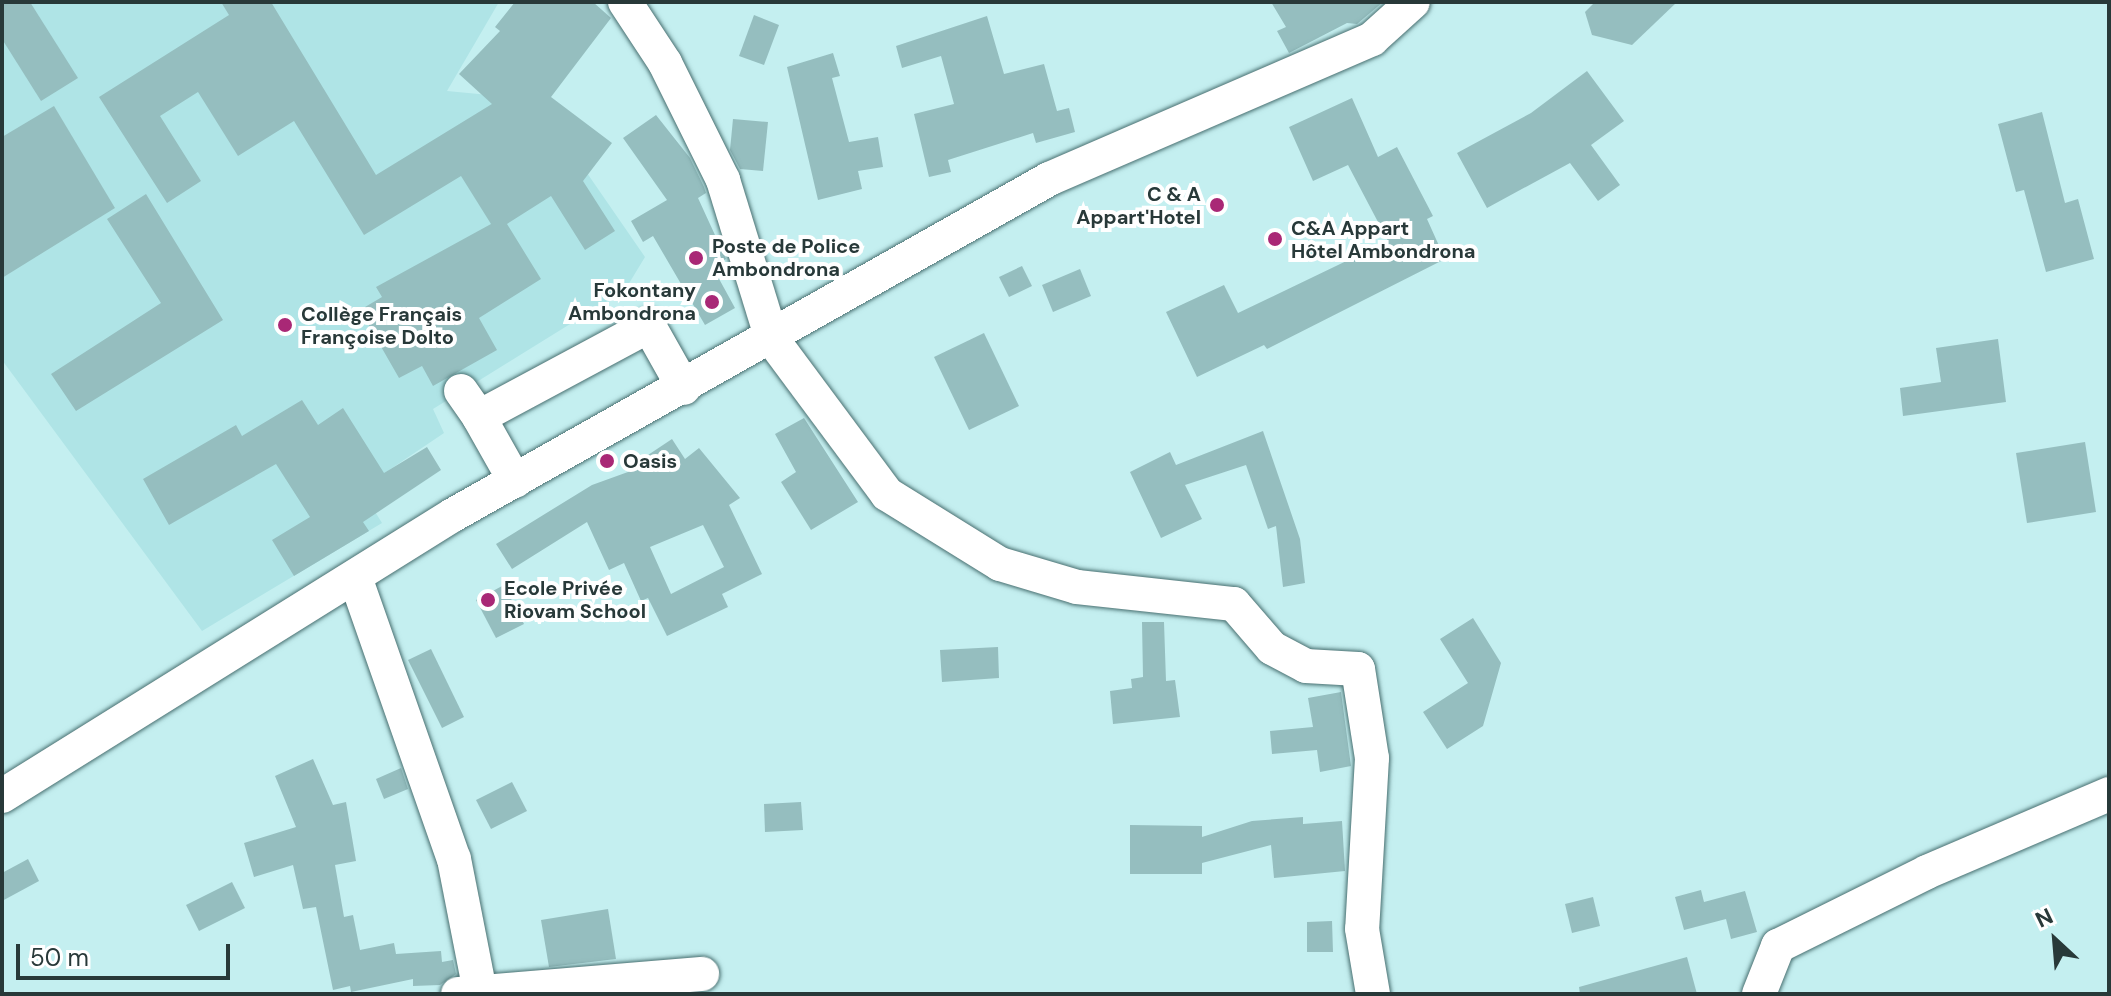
<!DOCTYPE html>
<html>
<head>
<meta charset="utf-8">
<style>
  body { margin:0 }
  #map { position:relative; width:2111px; height:996px; overflow:hidden; background:#c4eff0; font-family:"DM Sans",sans-serif }
  div>[style] { position:absolute }
  [style*='--x'] { left:calc(var(--x)*1px); top:calc(var(--y)*1px); width:calc(var(--w)*1px); rotate:calc(var(--a)*1deg) }
  .built>* { inset:0; background:#afe4e6 }
  .building>* { inset:0; background:#95bebf }
  .roads { filter:drop-shadow(0 0 2px #486f70) drop-shadow(0 0 2px #486f70) }
  .minor>* { height:34px; margin:-17px; padding:0 17px; transform-origin:17px; border-radius:17px; background:#fff }
  .dots>* { width:22px; height:22px; translate:-50% -50%; box-sizing:border-box; border:4px solid #fff; border-radius:50% }
  span { translate:-50% -50%; white-space:nowrap; text-align:center; line-height:1.15; -webkit-text-stroke:8px #fff; paint-order:stroke }
  .poi-label { font-size:20px; color:#283939; font-weight:700 }
  .right { translate:-100% -50%; text-align:right }
  .left { translate:0 -50%; text-align:left }
  .frame { position:absolute; inset:0; border:4px solid #283939; pointer-events:none }
  .north { position:absolute; left:2015px; top:900px; width:80px; height:80px; -webkit-text-stroke:6px #fff; paint-order:stroke; rotate:334deg; font-size:22px; font-weight:700; line-height:32px; text-align:center; color:#283939 }
  .north::after { content:''; display:block; margin:auto; width:28px; height:36px; background:#283939; clip-path:polygon(50% 0,100% 100%,50% 72%,0 100%) }
  .scale { position:absolute; left:16px; top:944px; width:214px; height:36px; box-sizing:border-box; border:4px solid #283939; border-top:0; padding-left:10px; font-size:24px; line-height:28px; white-space:nowrap; color:#283939; -webkit-text-stroke:6px #fff; paint-order:stroke }
</style>
</head>
<body>
<div id="map">
  <div class="built">
    <i style="clip-path:polygon(2px 2px,499px 2px,447px 91px,489px 95px,587px 173px,645px 257px,625px 290px,433px 409px,444px 433px,361px 489px,382px 523px,202px 631px,2px 360px)"></i>
  </div>
  <div class="building">
    <i style="clip-path:polygon(2px 2px,30px 2px,78px 78px,41px 101px,2px 39px)"></i>
    <i style="clip-path:polygon(221px 2px,271px 2px,376px 175px,492px 104px,459px 74px,500px 31px,495px 27px,515px 2px,593px 2px,611px 18px,551px 97px,612px 143px,583px 181px,615px 231px,585px 250px,551px 196px,507px 224px,541px 279px,479px 318px,497px 350px,433px 386px,422px 366px,399px 378px,360px 310px,382px 297px,376px 287px,491px 224px,461px 176px,364px 235px,294px 121px,238px 156px,198px 92px,160px 116px,201px 181px,167px 203px,99px 97px,229px 15px)"></i>
    <i style="clip-path:polygon(1271px 2px,1383px 2px,1357px 24px,1347px 23px,1289px 53px,1277px 31px,1286px 27px)"></i>
    <i style="clip-path:polygon(1595px 2px,1677px 2px,1632px 45px,1592px 35px,1585px 12px)"></i>
    <i style="clip-path:polygon(754px 15px,779px 25px,764px 65px,739px 56px)"></i>
    <i style="clip-path:polygon(987px 16px,1004px 74px,1044px 64px,1057px 111px,1069px 108px,1075px 132px,1036px 143px,1033px 133px,948px 160px,951px 172px,929px 177px,914px 114px,954px 104px,941px 56px,902px 68px,896px 46px)"></i>
    <i style="clip-path:polygon(833px 53px,840px 76px,832px 78px,849px 142px,878px 137px,883px 167px,858px 171px,862px 189px,818px 200px,787px 67px)"></i>
    <i style="clip-path:polygon(1587px 71px,1624px 121px,1591px 145px,1620px 185px,1598px 201px,1570px 163px,1487px 208px,1457px 153px,1531px 113px)"></i>
    <i style="clip-path:polygon(1352px 98px,1378px 157px,1397px 147px,1433px 216px,1427px 219px,1445px 259px,1267px 349px,1264px 345px,1197px 377px,1166px 312px,1224px 285px,1238px 313px,1388px 241px,1348px 165px,1313px 181px,1289px 127px)"></i>
    <i style="clip-path:polygon(54px 106px,115px 208px,2px 278px,2px 137px)"></i>
    <i style="clip-path:polygon(2042px 112px,2065px 203px,2078px 199px,2094px 259px,2046px 272px,2024px 190px,2016px 192px,1998px 124px)"></i>
    <i style="clip-path:polygon(656px 115px,690px 158px,704px 187px,706px 193px,698px 198px,726px 259px,712px 266px,735px 308px,705px 325px,653px 236px,643px 242px,631px 221px,667px 200px,623px 138px)"></i>
    <i style="clip-path:polygon(733px 119px,768px 122px,763px 171px,740px 169px,730px 150px)"></i>
    <i style="clip-path:polygon(146px 194px,223px 320px,76px 411px,51px 374px,161px 303px,107px 219px)"></i>
    <i style="clip-path:polygon(1022px 266px,1032px 286px,1009px 297px,999px 277px)"></i>
    <i style="clip-path:polygon(1080px 269px,1091px 296px,1053px 312px,1042px 285px)"></i>
    <i style="clip-path:polygon(984px 333px,1019px 406px,969px 430px,934px 357px)"></i>
    <i style="clip-path:polygon(1998px 339px,2006px 402px,1903px 416px,1900px 388px,1941px 382px,1936px 348px)"></i>
    <i style="clip-path:polygon(302px 400px,318px 425px,343px 408px,384px 473px,427px 447px,441px 470px,363px 522px,369px 531px,294px 576px,272px 540px,310px 517px,276px 464px,169px 525px,143px 479px,236px 425px,242px 436px)"></i>
    <i style="clip-path:polygon(804px 418px,858px 502px,811px 530px,781px 482px,796px 472px,775px 434px)"></i>
    <i style="clip-path:polygon(1263px 431px,1300px 539px,1305px 583px,1283px 587px,1276px 526px,1268px 529px,1246px 465px,1185px 485px,1202px 519px,1161px 538px,1130px 472px,1170px 452px,1176px 465px)"></i>
    <i style="clip-path:polygon(evenodd,672px 439px,685px 459px,699px 448px,740px 498px,729px 505px,762px 574px,722px 594px,728px 607px,667px 636px,648px 598px,641px 601px,624px 563px,609px 570px,587px 522px,512px 569px,496px 544px,592px 485px,639px 468px,636px 463px,672px 439px,703px 525px,724px 567px,671px 594px,650px 547px,703px 525px)"></i>
    <i style="clip-path:polygon(2085px 442px,2096px 512px,2027px 523px,2016px 453px)"></i>
    <i style="clip-path:polygon(504px 585px,524px 624px,496px 638px,476px 600px)"></i>
    <i style="clip-path:polygon(1473px 618px,1501px 663px,1483px 726px,1447px 749px,1423px 712px,1468px 683px,1440px 639px)"></i>
    <i style="clip-path:polygon(1142px 622px,1164px 622px,1166px 681px,1175px 680px,1180px 717px,1113px 724px,1110px 691px,1132px 688px,1131px 679px,1143px 677px)"></i>
    <i style="clip-path:polygon(998px 647px,999px 678px,942px 682px,940px 650px)"></i>
    <i style="clip-path:polygon(431px 649px,464px 717px,442px 728px,408px 660px)"></i>
    <i style="clip-path:polygon(1341px 692px,1351px 766px,1320px 772px,1317px 750px,1272px 754px,1270px 731px,1313px 727px,1308px 698px)"></i>
    <i style="clip-path:polygon(313px 759px,333px 805px,346px 802px,356px 861px,335px 865px,344px 917px,353px 915px,360px 950px,394px 943px,396px 954px,441px 951px,442px 962px,453px 960px,456px 974px,440px 985px,413px 986px,413px 979px,351px 992px,350px 986px,333px 990px,316px 907px,303px 909px,293px 865px,254px 877px,244px 843px,296px 827px,275px 776px)"></i>
    <i style="clip-path:polygon(401px 768px,408px 789px,384px 799px,376px 779px)"></i>
    <i style="clip-path:polygon(512px 782px,527px 811px,491px 829px,476px 800px)"></i>
    <i style="clip-path:polygon(801px 802px,803px 830px,765px 832px,764px 804px)"></i>
    <i style="clip-path:polygon(1303px 817px,1303px 824px,1342px 821px,1345px 871px,1274px 878px,1271px 845px,1202px 863px,1202px 874px,1130px 874px,1130px 825px,1202px 826px,1202px 837px,1252px 821px)"></i>
    <i style="clip-path:polygon(28px 859px,39px 881px,2px 901px,2px 873px)"></i>
    <i style="clip-path:polygon(232px 882px,245px 908px,199px 931px,186px 905px)"></i>
    <i style="clip-path:polygon(1701px 890px,1704px 902px,1745px 891px,1757px 932px,1731px 939px,1726px 919px,1684px 930px,1675px 897px)"></i>
    <i style="clip-path:polygon(1593px 897px,1600px 926px,1572px 933px,1565px 904px)"></i>
    <i style="clip-path:polygon(608px 909px,616px 959px,549px 967px,541px 920px)"></i>
    <i style="clip-path:polygon(1332px 921px,1333px 952px,1307px 952px,1307px 922px)"></i>
    <i style="clip-path:polygon(1687px 957px,1697px 994px,1580px 994px,1579px 987px)"></i>
  </div>
  <div class="roads">
    <div class="minor">
      <i style="--x:625;--y:2;--w:73;--a:56.7"></i>
      <i style="--x:665;--y:63;--w:131;--a:63.6"></i>
      <i style="--x:723;--y:180;--w:166;--a:72.9"></i>
      <i style="--x:772;--y:339;--w:193;--a:53.4"></i>
      <i style="--x:887;--y:494;--w:133;--a:31.8"></i>
      <i style="--x:1000;--y:564;--w:80;--a:16.6"></i>
      <i style="--x:1077;--y:587;--w:158;--a:6.2"></i>
      <i style="--x:1234;--y:604;--w:58;--a:49.2"></i>
      <i style="--x:1272;--y:648;--w:38;--a:28"></i>
      <i style="--x:1306;--y:666;--w:52;--a:3.3"></i>
      <i style="--x:1358;--y:669;--w:90;--a:81.1"></i>
      <i style="--x:1372;--y:758;--w:171;--a:93.3"></i>
      <i style="--x:1362;--y:929;--w:66;--a:80.4"></i>
      <i style="--x:461;--y:391;--w:32;--a:55"></i>
      <i style="--x:515;--y:481;--w:73;--a:-119.4"></i>
      <i style="--x:479;--y:417;--w:193;--a:-28.2"></i>
      <i style="--x:649;--y:326;--w:71;--a:60.6"></i>
      <i style="--x:355;--y:577;--w:299;--a:70.7"></i>
      <i style="--x:454;--y:859;--w:136;--a:78.9"></i>
      <i style="--x:2;--y:796;--w:531;--a:-31.93"></i>
      <i style="--x:453;--y:515;--w:684;--a:-29.41"></i>
      <i style="--x:1049;--y:179;--w:352;--a:-23.4"></i>
      <i style="--x:1372;--y:39;--w:55;--a:-42.1"></i>
      <i style="--x:458;--y:994;--w:245;--a:-4.7"></i>
      <i style="--x:1759;--y:994;--w:52;--a:-68.4"></i>
      <i style="--x:1778;--y:946;--w:166;--a:-26.4"></i>
      <i style="--x:1927;--y:872;--w:198;--a:-23.2"></i>
    </div>
  </div>
  <div class="dots">
    <i style="left:1217px;top:205px;background:#a92876"></i>
    <i style="left:1275px;top:239px;background:#a92876"></i>
    <i style="left:696px;top:258px;background:#a92876"></i>
    <i style="left:712px;top:302px;background:#a92876"></i>
    <i style="left:285px;top:325px;background:#a92876"></i>
    <i style="left:607px;top:461px;background:#a92876"></i>
    <i style="left:488px;top:600px;background:#a92876"></i>
  </div>
  <div class="poi-label">
    <span class="right" style="left:1201px;top:206px">C &amp; A<br>Appart'Hotel</span>
    <span class="left" style="left:1291px;top:240px">C&amp;A Appart<br>Hôtel Ambondrona</span>
    <span class="left" style="left:712px;top:258px">Poste de Police<br>Ambondrona</span>
    <span class="right" style="left:696px;top:302px">Fokontany<br>Ambondrona</span>
    <span class="left" style="left:301px;top:326px">Collège Français<br>Françoise Dolto</span>
    <span class="left" style="left:623px;top:461px">Oasis</span>
    <span class="left" style="left:504px;top:600px">Ecole Privée<br>Riovam School</span>
  </div>
  <div class="frame"></div>
  <div class="north">N</div>
  <div class="scale">50 m</div>
</div>
</body>
</html>
